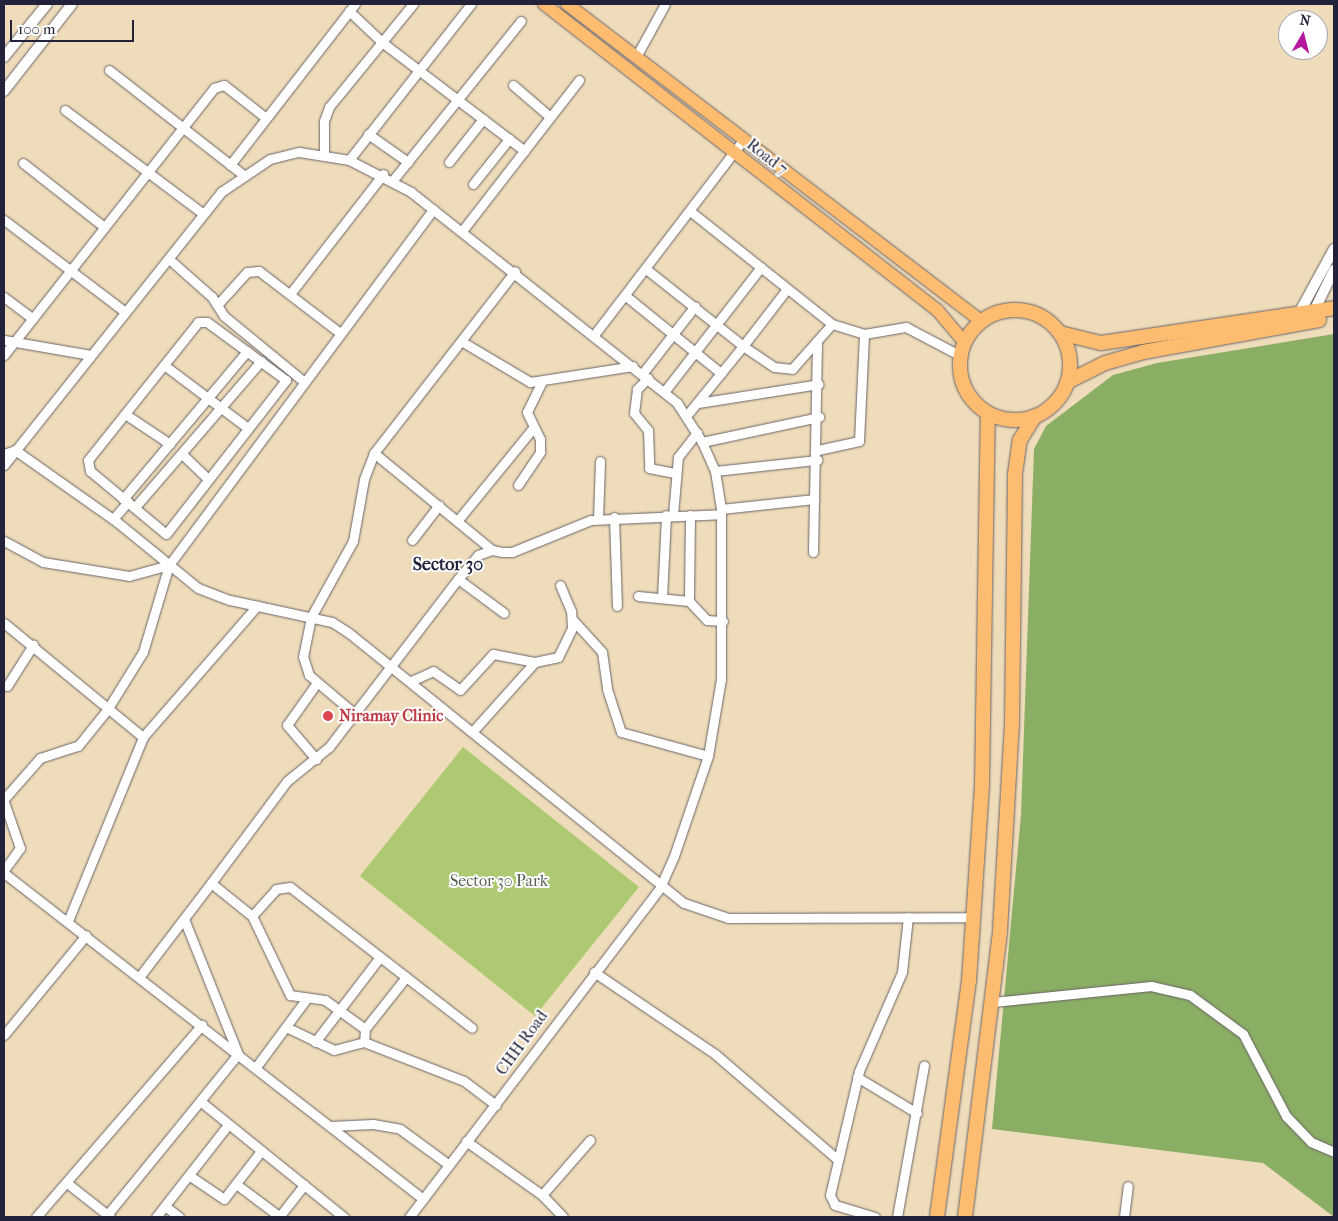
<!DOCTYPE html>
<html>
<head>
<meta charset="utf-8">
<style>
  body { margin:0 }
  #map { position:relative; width:1338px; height:1221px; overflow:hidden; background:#efdcba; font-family:"IM FELL French Canon",serif }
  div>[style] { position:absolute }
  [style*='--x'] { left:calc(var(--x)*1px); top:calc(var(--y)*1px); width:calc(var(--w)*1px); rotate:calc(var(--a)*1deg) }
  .green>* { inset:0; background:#adca72 }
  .forest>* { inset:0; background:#8aae64 }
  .roads { filter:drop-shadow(0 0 1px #6a6367) drop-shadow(0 0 1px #6a6367) }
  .minor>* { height:9px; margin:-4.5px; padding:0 4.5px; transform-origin:4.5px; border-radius:4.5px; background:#fff }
  .tertiary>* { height:10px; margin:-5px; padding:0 5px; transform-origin:5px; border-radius:5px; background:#fff }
  .primary>* { height:12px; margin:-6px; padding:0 6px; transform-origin:6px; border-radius:6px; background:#fdbc70 }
  .trunk>* { height:14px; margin:-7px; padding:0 7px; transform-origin:7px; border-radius:7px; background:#fdbc70 }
  .trunk>.ring { margin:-7px; padding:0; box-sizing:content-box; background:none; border:14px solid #fdbc70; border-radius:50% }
  .dots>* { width:14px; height:14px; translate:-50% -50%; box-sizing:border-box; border:2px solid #fff; border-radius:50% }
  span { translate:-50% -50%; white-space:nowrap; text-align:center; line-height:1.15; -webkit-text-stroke:4px #fff; paint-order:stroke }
  .street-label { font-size:16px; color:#22223b }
  .health-label { font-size:16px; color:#be3a42; font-weight:700 }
  .left { translate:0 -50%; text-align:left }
  .park-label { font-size:16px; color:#535d4e }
  .neighbourhood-label { font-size:18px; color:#22223b; font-weight:700 }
  .frame { position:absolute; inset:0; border:5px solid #22223b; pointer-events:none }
  .north { position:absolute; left:1278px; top:10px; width:50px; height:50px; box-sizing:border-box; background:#fff; border:1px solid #a7a7b1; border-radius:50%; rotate:8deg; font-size:14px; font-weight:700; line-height:20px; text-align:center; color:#22223b }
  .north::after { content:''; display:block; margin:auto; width:18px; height:22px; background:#b5179e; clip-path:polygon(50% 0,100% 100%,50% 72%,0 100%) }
  .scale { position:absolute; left:10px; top:20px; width:124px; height:22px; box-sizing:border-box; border:2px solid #22223b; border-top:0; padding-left:6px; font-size:15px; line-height:18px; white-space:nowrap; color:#22223b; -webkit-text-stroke:4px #fff; paint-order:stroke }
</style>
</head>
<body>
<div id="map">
  <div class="green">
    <i style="clip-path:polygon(463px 747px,639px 887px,535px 1016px,360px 876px)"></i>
  </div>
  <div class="forest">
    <i style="clip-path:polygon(1334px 334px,1334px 1217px,1263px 1163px,992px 1129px,1021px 815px,1034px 449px,1046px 426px,1113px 375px,1157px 363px)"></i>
  </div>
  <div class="roads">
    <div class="minor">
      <i style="--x:349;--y:11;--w:47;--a:43.3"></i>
      <i style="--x:383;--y:43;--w:178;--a:37.3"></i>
      <i style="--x:636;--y:57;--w:60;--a:-61.3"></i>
      <i style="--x:109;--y:70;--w:169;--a:38"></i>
      <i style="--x:513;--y:85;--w:48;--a:40.7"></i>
      <i style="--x:65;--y:110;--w:171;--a:36.9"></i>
      <i style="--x:368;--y:134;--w:49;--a:35"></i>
      <i style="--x:324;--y:153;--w:32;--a:-90"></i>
      <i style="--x:324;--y:121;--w:15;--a:-70"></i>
      <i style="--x:329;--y:107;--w:133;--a:-50.8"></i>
      <i style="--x:349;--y:160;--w:198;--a:-52"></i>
      <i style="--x:449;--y:162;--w:55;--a:-51.7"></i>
      <i style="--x:23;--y:163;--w:103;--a:38.3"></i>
      <i style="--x:230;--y:165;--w:204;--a:-52.2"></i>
      <i style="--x:393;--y:180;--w:204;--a:-51.2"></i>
      <i style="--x:473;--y:184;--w:58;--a:-51.3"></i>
      <i style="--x:690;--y:211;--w:181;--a:38.5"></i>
      <i style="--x:832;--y:324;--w:34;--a:17"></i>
      <i style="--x:864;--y:334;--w:43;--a:-9.5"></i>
      <i style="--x:906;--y:327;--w:62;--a:27.8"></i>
      <i style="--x:4;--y:220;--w:152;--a:37.2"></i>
      <i style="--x:462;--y:231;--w:191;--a:-52.2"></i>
      <i style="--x:169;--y:259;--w:57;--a:41.5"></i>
      <i style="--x:212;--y:297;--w:22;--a:58"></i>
      <i style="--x:224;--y:316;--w:102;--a:39.4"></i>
      <i style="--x:646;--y:269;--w:124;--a:38.4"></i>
      <i style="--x:743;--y:346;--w:89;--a:129.1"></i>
      <i style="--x:787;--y:289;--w:72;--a:127.7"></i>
      <i style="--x:743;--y:346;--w:37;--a:34"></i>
      <i style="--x:774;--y:367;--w:18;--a:6"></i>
      <i style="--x:792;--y:369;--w:60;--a:-48.4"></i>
      <i style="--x:290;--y:294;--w:152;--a:-52.2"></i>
      <i style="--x:4;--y:297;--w:35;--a:37"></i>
      <i style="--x:627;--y:297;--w:121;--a:39"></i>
      <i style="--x:218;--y:304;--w:43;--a:-47.8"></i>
      <i style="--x:247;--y:272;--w:12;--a:-5"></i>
      <i style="--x:259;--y:271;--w:102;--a:37.4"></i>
      <i style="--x:198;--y:322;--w:9;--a:0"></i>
      <i style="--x:207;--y:322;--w:98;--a:36.3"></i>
      <i style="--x:286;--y:380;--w:195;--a:127.9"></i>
      <i style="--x:166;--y:534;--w:99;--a:-140.3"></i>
      <i style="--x:90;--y:471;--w:11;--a:-100"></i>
      <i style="--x:88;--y:460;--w:176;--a:-51.4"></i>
      <i style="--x:594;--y:335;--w:245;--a:-52.6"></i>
      <i style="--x:4;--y:340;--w:88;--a:9.8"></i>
      <i style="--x:461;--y:341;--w:80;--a:30.7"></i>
      <i style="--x:530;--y:382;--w:104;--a:-8.8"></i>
      <i style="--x:4;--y:355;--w:340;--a:-51.8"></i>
      <i style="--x:214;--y:88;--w:10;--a:-17"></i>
      <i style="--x:224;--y:85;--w:53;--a:38.2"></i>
      <i style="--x:164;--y:365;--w:105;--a:36.9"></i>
      <i style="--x:642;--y:374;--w:86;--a:-52.1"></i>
      <i style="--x:648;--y:378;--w:16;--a:135"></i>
      <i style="--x:637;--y:389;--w:24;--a:97"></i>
      <i style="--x:634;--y:413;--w:22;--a:51"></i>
      <i style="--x:648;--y:430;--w:38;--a:88"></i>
      <i style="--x:649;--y:468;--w:26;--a:11"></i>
      <i style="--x:664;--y:392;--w:158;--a:-52.2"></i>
      <i style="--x:698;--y:403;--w:122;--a:-8.9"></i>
      <i style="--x:125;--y:414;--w:54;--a:33.7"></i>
      <i style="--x:702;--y:442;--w:120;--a:-12.1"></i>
      <i style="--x:818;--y:450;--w:42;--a:-12.4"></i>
      <i style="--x:859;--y:441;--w:107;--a:-87.3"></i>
      <i style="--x:374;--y:453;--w:153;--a:39.4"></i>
      <i style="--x:492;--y:550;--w:10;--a:11"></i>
      <i style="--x:502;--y:552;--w:10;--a:0"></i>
      <i style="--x:512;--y:552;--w:85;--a:-22.1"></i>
      <i style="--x:591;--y:520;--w:130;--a:-2.6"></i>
      <i style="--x:4;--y:454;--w:12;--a:-20"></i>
      <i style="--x:15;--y:450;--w:125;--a:35.2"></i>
      <i style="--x:117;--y:522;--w:104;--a:39.2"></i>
      <i style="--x:198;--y:588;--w:34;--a:21"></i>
      <i style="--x:230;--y:600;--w:104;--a:12.2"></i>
      <i style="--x:332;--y:622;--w:20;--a:33"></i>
      <i style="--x:349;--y:633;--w:430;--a:38.9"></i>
      <i style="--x:684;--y:903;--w:46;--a:18.8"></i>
      <i style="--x:728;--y:918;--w:245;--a:-0.2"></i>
      <i style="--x:182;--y:454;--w:36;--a:44"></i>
      <i style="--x:4;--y:465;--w:349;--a:-51.5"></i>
      <i style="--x:221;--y:192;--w:59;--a:-34"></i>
      <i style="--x:270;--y:159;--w:30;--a:-14"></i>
      <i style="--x:299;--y:152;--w:51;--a:9.1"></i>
      <i style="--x:349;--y:160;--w:70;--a:27.3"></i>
      <i style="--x:411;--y:192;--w:340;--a:38.4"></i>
      <i style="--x:677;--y:403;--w:46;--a:57.3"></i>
      <i style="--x:702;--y:442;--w:32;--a:66"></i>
      <i style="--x:715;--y:471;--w:38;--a:81"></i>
      <i style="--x:721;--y:509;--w:170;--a:90"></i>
      <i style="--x:721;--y:679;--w:78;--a:99.6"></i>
      <i style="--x:708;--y:756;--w:106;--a:108.8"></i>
      <i style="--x:674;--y:856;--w:35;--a:114"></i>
      <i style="--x:660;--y:888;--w:414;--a:127.3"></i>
      <i style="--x:715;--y:471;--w:103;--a:-6.2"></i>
      <i style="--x:518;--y:485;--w:40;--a:-56"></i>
      <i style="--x:540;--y:452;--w:13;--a:-90"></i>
      <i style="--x:540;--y:439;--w:30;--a:-116"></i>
      <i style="--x:527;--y:412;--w:32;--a:-64"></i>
      <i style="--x:123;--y:499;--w:193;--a:-50"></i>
      <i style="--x:135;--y:507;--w:193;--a:-49.2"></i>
      <i style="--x:721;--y:509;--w:94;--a:-6.1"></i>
      <i style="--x:673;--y:515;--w:58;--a:-85.1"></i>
      <i style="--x:678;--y:457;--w:31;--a:-52"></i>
      <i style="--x:690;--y:515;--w:86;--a:90.7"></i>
      <i style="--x:689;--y:601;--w:26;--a:47"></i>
      <i style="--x:707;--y:620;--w:16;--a:4"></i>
      <i style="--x:614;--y:517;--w:89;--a:88.1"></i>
      <i style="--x:113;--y:519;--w:23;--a:-49"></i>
      <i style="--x:598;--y:519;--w:58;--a:-88"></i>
      <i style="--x:458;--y:520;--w:119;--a:-50.8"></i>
      <i style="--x:412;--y:540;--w:44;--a:-52.4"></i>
      <i style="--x:4;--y:541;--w:44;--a:28.3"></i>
      <i style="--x:43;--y:562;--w:87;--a:9.2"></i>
      <i style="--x:129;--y:576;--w:41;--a:-15.4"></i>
      <i style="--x:813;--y:552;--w:211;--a:-88.9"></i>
      <i style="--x:458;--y:579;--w:57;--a:36.5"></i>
      <i style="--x:638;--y:596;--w:51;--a:5.6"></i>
      <i style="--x:662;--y:598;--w:83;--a:-87.2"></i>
      <i style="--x:572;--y:619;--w:45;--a:47.7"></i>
      <i style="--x:602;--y:652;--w:37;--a:82"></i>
      <i style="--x:607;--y:689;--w:45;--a:72"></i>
      <i style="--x:621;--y:732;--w:90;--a:15.4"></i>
      <i style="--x:4;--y:623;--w:180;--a:39.4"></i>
      <i style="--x:411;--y:681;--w:24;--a:-24"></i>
      <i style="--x:433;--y:671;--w:33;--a:35"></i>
      <i style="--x:460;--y:690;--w:49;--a:-47.5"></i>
      <i style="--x:493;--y:654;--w:43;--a:10.8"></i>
      <i style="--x:535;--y:662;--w:24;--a:-12"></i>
      <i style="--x:558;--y:657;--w:32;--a:-64"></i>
      <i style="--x:572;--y:628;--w:17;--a:-93"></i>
      <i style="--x:571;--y:611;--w:28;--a:-113"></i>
      <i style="--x:316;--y:684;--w:50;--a:125.3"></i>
      <i style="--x:287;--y:725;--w:45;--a:49.5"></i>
      <i style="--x:7;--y:686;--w:49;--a:-57.6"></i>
      <i style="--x:356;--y:715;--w:62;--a:-139.6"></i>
      <i style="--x:309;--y:675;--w:19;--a:-108"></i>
      <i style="--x:303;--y:657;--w:41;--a:-78.7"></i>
      <i style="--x:311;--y:617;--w:87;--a:-61.1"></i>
      <i style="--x:353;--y:541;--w:63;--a:-79.9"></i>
      <i style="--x:364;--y:479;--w:28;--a:-69"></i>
      <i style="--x:374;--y:453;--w:230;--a:-52.2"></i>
      <i style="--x:473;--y:731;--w:93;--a:-48.1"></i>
      <i style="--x:4;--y:799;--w:55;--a:-48.7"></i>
      <i style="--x:40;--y:758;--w:40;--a:-18"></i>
      <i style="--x:78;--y:746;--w:46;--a:-51.1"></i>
      <i style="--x:107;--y:710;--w:68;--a:-58.2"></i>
      <i style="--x:143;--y:652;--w:91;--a:-73.4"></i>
      <i style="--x:169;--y:565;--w:443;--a:-53.4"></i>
      <i style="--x:4;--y:802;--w:49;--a:70.8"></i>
      <i style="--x:20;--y:848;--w:27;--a:126"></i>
      <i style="--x:4;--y:873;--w:531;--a:37.88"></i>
      <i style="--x:211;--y:883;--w:127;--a:-53.3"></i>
      <i style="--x:287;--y:781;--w:54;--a:-39"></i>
      <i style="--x:329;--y:747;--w:212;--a:-52.5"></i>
      <i style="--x:458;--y:579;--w:31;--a:-50"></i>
      <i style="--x:478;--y:555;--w:15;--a:-20"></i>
      <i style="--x:252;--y:916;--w:88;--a:64.3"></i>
      <i style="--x:290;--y:995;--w:35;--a:8"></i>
      <i style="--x:325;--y:1000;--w:49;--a:35.9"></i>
      <i style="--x:184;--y:919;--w:145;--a:68.2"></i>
      <i style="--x:238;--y:1054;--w:60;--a:129"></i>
      <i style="--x:200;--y:1101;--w:185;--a:38.9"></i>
      <i style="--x:68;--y:921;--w:199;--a:-67.8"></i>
      <i style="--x:143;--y:737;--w:174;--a:-49"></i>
      <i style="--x:594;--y:972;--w:146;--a:34.1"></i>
      <i style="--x:715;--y:1054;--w:160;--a:40.7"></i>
      <i style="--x:140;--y:976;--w:117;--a:-52.6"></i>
      <i style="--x:211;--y:883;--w:53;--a:38.8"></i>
      <i style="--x:252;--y:916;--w:36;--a:-48"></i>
      <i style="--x:276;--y:889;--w:14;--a:-8"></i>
      <i style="--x:290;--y:887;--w:147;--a:37.8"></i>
      <i style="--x:406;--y:977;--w:66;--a:128.3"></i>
      <i style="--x:365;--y:1029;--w:13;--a:94"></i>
      <i style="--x:364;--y:1042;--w:107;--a:21.3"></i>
      <i style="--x:464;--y:1081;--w:40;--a:37"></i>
      <i style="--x:406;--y:977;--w:83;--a:37.7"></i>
      <i style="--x:993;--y:1002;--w:159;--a:-5.8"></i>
      <i style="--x:1151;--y:986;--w:40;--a:13"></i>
      <i style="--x:1190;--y:995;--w:66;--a:36.3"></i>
      <i style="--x:1243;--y:1034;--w:93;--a:62.3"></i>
      <i style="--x:1286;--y:1116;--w:36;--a:46"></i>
      <i style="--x:1311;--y:1142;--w:25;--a:23"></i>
      <i style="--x:286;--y:1027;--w:53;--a:25.6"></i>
      <i style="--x:334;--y:1050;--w:31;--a:-15"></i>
      <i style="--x:4;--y:1035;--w:129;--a:-50.6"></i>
      <i style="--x:315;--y:1042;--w:107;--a:-52.6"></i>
      <i style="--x:256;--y:1067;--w:86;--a:-53.5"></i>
      <i style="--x:857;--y:1077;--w:70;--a:31"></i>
      <i style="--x:331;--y:1126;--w:42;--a:-2.7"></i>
      <i style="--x:373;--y:1124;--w:27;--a:10"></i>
      <i style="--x:400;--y:1129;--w:59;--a:36.1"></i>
      <i style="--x:466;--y:1141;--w:93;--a:35.4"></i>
      <i style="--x:542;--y:1195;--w:73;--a:-48.9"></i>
      <i style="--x:190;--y:1176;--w:41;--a:34.1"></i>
      <i style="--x:224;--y:1199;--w:61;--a:-52.4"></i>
      <i style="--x:67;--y:1183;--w:55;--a:38.3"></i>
      <i style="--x:236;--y:1184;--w:54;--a:36.7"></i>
      <i style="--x:542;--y:1195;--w:30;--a:46"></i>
      <i style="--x:165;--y:1206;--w:18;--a:38"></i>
      <i style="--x:107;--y:1215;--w:147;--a:-50.8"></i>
      <i style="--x:36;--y:1217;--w:254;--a:-49.2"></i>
      <i style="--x:156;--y:1217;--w:117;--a:-52"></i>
      <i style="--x:279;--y:1217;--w:41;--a:-52"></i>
      <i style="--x:875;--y:1217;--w:42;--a:-163.3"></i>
      <i style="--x:835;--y:1205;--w:11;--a:-117"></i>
      <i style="--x:830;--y:1195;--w:127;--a:-76.8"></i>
      <i style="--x:859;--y:1071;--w:108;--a:-66.5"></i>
      <i style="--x:902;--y:972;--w:55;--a:-83.8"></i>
      <i style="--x:897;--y:1217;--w:154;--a:-79.9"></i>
      <i style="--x:1124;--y:1217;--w:31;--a:-83"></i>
    </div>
    <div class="tertiary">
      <i style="--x:4;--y:57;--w:68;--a:-50.9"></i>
      <i style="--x:4;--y:91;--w:110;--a:-52"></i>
      <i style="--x:1312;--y:315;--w:50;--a:-63.9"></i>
      <i style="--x:1296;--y:319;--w:80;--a:-61.5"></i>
    </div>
    <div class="primary">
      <i style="--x:544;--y:4;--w:499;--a:37.9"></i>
      <i style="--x:938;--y:311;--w:42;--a:49.8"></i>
      <i style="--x:567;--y:4;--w:521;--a:37.44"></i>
    </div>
    <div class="trunk">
      <i class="ring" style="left:960px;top:310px;width:96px;height:96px"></i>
      <i style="--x:1060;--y:333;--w:42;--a:13.7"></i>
      <i style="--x:1101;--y:343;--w:236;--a:-8.5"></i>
      <i style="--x:1067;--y:382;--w:42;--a:-26.6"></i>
      <i style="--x:1105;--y:363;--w:40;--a:-16"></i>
      <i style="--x:1143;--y:352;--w:179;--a:-10.3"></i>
      <i style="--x:937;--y:1217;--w:238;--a:-82.3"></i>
      <i style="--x:969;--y:981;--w:197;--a:-86.2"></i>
      <i style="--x:982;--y:784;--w:371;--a:-89.1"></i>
      <i style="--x:965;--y:1217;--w:288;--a:-83"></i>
      <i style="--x:1000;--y:931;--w:209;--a:-86.7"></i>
      <i style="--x:1012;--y:722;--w:248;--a:-89.3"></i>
      <i style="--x:1015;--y:474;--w:34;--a:-82"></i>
      <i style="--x:1020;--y:440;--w:28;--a:-58"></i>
    </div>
  </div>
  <div class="dots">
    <i style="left:328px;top:716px;background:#e0444e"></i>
  </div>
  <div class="street-label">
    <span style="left:767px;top:157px;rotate:38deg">Road 7</span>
    <span style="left:522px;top:1043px;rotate:-54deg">CHH Road</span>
  </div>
  <div class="health-label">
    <span class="left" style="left:339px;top:716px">Niramay Clinic</span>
  </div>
  <div class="park-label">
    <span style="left:499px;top:881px">Sector 30 Park</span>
  </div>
  <div class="neighbourhood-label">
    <span style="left:448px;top:565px">Sector 30</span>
  </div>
  <div class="frame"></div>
  <div class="north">N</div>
  <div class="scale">100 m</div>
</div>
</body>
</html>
